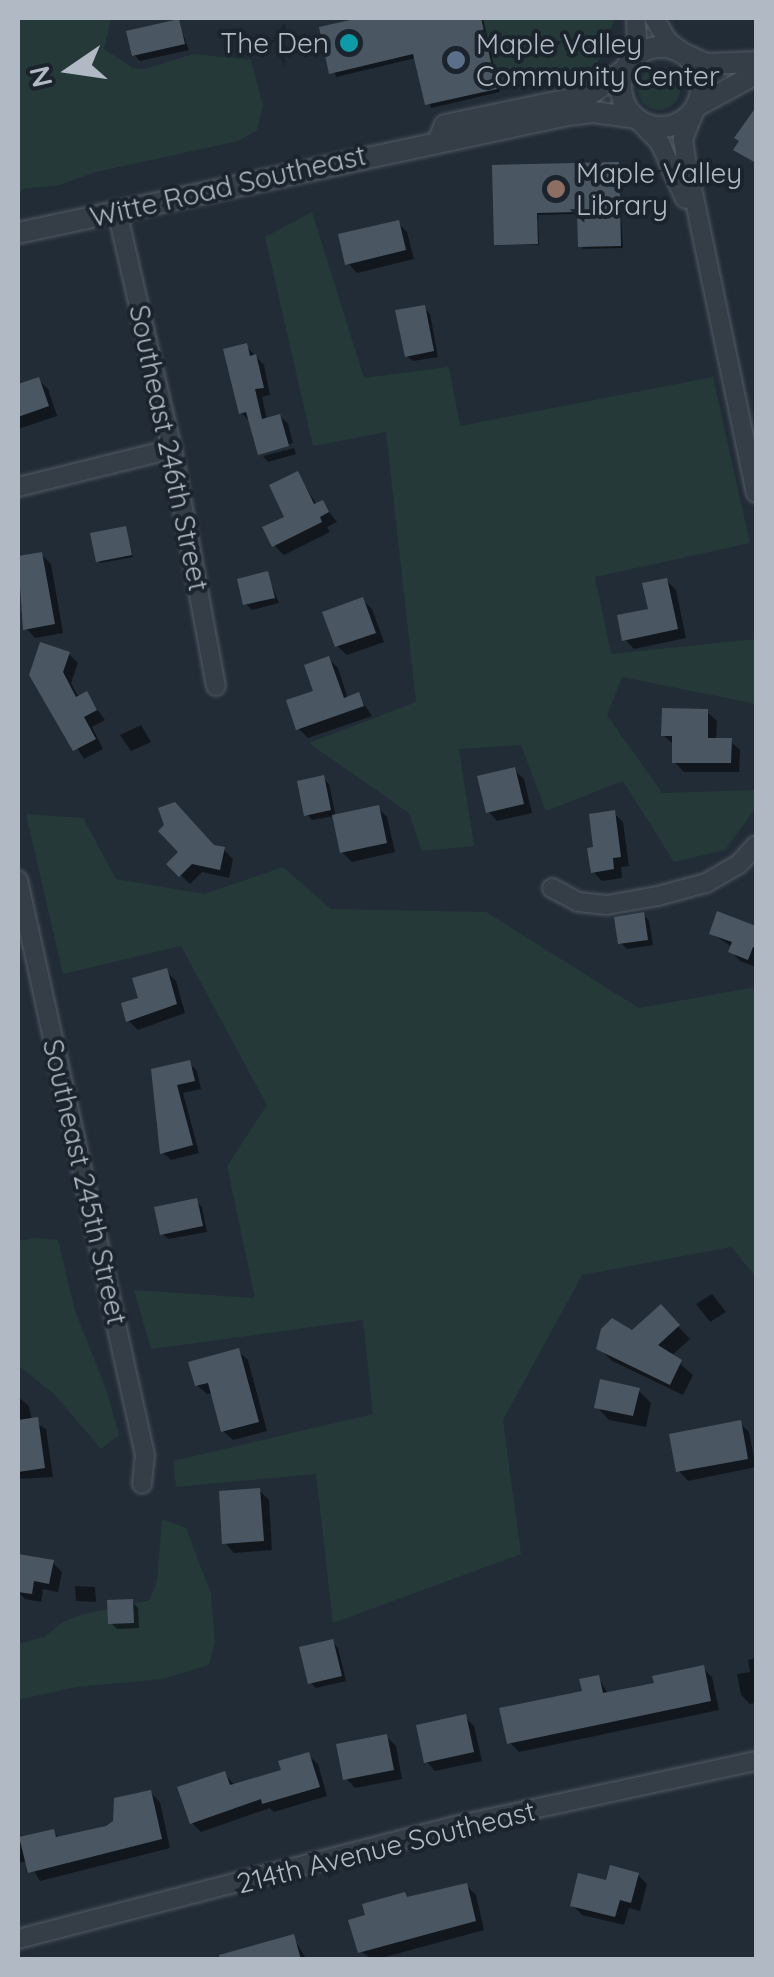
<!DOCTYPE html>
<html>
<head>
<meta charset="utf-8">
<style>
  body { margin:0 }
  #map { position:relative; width:774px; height:1977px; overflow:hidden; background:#222c37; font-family:Quicksand,sans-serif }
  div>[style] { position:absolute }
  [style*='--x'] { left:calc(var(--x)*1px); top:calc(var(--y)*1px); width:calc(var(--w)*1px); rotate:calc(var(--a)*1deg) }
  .green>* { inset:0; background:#253939 }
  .round { border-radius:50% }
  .shadow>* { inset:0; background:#0007 }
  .building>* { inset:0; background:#4a5763 }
  .roads { filter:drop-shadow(0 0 2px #535c65) drop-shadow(0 0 2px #535c65) }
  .minor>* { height:18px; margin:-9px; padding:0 9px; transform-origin:9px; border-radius:9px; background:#353e47 }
  .tertiary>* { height:20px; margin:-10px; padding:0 10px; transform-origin:10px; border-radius:10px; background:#353e47 }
  .tertiary>.ring { margin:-10px; padding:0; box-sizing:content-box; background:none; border:20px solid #353e47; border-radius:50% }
  .dots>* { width:28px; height:28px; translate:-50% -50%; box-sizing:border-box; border:5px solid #1b232c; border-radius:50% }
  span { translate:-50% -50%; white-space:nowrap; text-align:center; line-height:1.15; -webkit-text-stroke:8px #1b232c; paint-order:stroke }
  .poi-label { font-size:28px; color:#b0b9c4 }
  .right { translate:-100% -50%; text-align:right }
  .left { translate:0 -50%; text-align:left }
  .street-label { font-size:28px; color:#b0b9c4 }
  .frame { position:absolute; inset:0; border:20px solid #b0b9c4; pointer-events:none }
  .north { position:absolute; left:20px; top:20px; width:100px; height:100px; -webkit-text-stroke:8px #1b232c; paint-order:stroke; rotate:257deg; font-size:28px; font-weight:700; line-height:40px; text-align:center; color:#b0b9c4 }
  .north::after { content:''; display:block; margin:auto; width:35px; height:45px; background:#b0b9c4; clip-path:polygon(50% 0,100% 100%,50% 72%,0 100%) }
</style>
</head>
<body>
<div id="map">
  <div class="green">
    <i style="clip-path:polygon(18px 18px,111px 18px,104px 49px,133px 68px,145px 69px,193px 54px,251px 60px,263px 106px,257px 130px,238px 141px,96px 172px,59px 185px,22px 189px,18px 198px)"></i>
    <i style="clip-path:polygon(481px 18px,615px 18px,597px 64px,561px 82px,507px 89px,497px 89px)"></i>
    <i class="round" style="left:638px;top:68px;width:42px;height:42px"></i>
    <i style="clip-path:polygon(312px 212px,364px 378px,449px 367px,460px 426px,713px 377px,750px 543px,595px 577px,611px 654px,756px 639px,756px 704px,622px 677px,607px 715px,662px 793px,756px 790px,756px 808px,725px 850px,674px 862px,623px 781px,546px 811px,521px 745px,459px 749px,474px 846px,422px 851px,409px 813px,309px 743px,416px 702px,386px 432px,313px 446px,265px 237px)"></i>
    <i style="clip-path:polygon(26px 814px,83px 818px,116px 879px,204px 894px,283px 867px,331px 909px,486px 912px,639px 1008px,756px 987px,756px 1277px,731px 1247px,582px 1275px,503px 1420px,521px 1554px,333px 1623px,316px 1474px,176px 1487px,173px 1461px,373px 1414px,363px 1320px,151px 1349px,134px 1290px,255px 1298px,227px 1166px,267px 1105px,181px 946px,63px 974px)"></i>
    <i style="clip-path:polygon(35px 1238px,58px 1240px,75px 1311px,106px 1389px,119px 1435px,101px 1449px,56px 1396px,18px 1365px,18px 1241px)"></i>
    <i style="clip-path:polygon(162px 1519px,186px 1528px,211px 1594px,215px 1642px,209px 1665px,163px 1679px,76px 1687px,18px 1700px,18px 1644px,44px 1637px,63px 1622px,84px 1614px,150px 1600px,157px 1581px)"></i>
  </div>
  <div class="shadow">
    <i style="clip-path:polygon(368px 18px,483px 18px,500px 92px,431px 108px,416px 58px,336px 77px,322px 29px)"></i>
    <i style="clip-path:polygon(178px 22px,189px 50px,140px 61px,134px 55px)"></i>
    <i style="clip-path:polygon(618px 165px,623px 248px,583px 249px,579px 214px,538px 215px,539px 245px,497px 244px,495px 168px)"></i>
    <i style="clip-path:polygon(398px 223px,407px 232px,414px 259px,357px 273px,348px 263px)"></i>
    <i style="clip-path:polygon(424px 308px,430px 314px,438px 357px,413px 361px,407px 356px)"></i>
    <i style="clip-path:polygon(246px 346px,264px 365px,270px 395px,262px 397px,267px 420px,280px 416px,288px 424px,293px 443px,262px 451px,262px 455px,249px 421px,241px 412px)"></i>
    <i style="clip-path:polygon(39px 380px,48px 389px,57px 416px,18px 429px,18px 386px)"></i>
    <i style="clip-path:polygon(294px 448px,296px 454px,268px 462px,263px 456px)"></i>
    <i style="clip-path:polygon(297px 474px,317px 505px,322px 503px,337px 522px,327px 527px,330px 532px,284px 555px,274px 545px,287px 518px)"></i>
    <i style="clip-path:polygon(125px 528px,133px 557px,101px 563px,99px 561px)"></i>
    <i style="clip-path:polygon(41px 554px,51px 564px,63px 633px,35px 638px,26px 628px,18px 558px)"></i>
    <i style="clip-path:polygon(267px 574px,279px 603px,252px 610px,246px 604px)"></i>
    <i style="clip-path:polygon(666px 580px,676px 590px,686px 638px,634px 649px,625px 639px,650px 611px)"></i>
    <i style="clip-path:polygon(363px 600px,372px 609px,384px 642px,347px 655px,337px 646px)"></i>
    <i style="clip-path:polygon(69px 654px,78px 663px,71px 683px,79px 698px,86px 694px,105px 720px,92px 727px,103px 749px,84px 759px,32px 674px)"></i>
    <i style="clip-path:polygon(329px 659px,338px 668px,348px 699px,358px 695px,372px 716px,308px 738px,298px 728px)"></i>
    <i style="clip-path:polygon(707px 712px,717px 721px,716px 740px,730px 741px,740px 750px,739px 772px,684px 772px,674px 762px,673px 744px,663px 735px)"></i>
    <i style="clip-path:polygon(141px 725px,151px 742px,131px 751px,120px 735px)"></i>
    <i style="clip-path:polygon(514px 770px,524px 779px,532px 813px,497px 821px,488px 811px)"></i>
    <i style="clip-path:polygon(323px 778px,329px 784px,336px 817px,378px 808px,387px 817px,395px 852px,352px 862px,342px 852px,334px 816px,312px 820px,307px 814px)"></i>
    <i style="clip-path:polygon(614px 813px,623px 822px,629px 866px,621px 867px,622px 878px,602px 881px,593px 872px,596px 849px)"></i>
    <i style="clip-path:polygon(224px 850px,233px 859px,229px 878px,202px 872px,190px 884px,169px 864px)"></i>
    <i style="clip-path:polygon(643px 915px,649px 921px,653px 945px,627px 949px,621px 943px)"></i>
    <i style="clip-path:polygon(756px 917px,756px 967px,740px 961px,731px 951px,732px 947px,711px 933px,753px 927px)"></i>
    <i style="clip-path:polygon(166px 971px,176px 981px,185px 1013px,138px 1030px,129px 1021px,124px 1004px,141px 1000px)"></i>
    <i style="clip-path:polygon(189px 1063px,197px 1071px,201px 1089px,183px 1093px,199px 1153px,171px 1160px,162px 1152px,156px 1122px,162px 1120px,154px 1071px)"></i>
    <i style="clip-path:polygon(196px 1201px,202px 1207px,207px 1232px,168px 1239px,162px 1233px)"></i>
    <i style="clip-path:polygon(712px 1294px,726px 1312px,710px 1322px,696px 1304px)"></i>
    <i style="clip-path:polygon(660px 1308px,690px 1339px,671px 1356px,693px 1375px,683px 1395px,612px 1361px,599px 1348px,632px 1333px)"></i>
    <i style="clip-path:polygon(238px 1351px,248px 1360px,267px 1431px,233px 1440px,223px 1431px,213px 1393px,207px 1394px,197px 1385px)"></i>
    <i style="clip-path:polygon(638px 1390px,651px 1403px,646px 1427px,609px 1420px,597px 1407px)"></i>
    <i style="clip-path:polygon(18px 1397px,29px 1406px,32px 1421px,46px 1429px,53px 1477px,18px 1479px)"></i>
    <i style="clip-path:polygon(740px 1423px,749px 1432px,756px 1467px,688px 1481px,679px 1471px)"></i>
    <i style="clip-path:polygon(259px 1490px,269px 1500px,272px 1550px,234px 1553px,225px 1543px)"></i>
    <i style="clip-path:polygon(18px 1556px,52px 1562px,62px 1572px,58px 1592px,43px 1589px,41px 1602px,25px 1599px,18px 1592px)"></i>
    <i style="clip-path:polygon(75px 1586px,95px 1587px,96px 1602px,76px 1601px)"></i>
    <i style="clip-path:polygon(132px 1602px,138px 1608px,139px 1628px,117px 1629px,111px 1623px)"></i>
    <i style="clip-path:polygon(332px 1642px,338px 1648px,346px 1681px,316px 1688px,310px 1682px)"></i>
    <i style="clip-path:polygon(756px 1658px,756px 1703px,750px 1704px,741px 1695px,737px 1674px,750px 1672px,748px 1660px)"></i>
    <i style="clip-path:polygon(703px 1668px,712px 1677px,719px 1710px,519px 1752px,509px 1742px,585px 1693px,598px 1677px,609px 1695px,657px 1685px)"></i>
    <i style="clip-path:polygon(465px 1717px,474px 1726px,482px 1761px,435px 1771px,426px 1761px)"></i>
    <i style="clip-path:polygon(386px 1736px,396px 1746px,402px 1779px,355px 1788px,346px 1778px)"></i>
    <i style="clip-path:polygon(308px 1755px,318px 1764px,327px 1796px,274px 1812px,270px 1808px,201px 1832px,192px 1823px,224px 1773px,235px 1786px,284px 1771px)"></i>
    <i style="clip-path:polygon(151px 1793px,160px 1802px,170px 1848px,40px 1881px,28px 1861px,18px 1863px,18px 1840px,54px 1832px,60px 1839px,107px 1828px)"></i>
    <i style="clip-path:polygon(638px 1875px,647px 1884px,640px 1911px,629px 1908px,624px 1925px,582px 1915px,573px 1905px,608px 1883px)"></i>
    <i style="clip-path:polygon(466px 1885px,476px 1895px,484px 1930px,374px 1960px,360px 1951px,409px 1899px)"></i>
    <i style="clip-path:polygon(293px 1937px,307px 1960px,250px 1960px)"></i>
  </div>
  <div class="building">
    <i style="clip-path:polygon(359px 18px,481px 18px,497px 89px,425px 105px,413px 54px,329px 74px,319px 27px)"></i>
    <i style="clip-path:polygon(179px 19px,185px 44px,132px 56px,126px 31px)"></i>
    <i style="clip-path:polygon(756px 107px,756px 163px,733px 150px,739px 141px,734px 138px)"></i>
    <i style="clip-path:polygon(619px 162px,621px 246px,578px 247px,577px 212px,537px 213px,538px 244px,494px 245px,492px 165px)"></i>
    <i style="clip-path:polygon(399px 220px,406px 250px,345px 265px,338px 234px)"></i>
    <i style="clip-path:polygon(425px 305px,434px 351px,405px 357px,395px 310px)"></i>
    <i style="clip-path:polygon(247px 343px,250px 356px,256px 354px,264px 388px,255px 389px,262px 419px,280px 414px,289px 446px,258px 455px,246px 412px,239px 414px,223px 349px)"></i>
    <i style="clip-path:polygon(39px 377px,49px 406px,18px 417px,18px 384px)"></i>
    <i style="clip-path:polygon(298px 471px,314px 504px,323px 500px,329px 512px,320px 517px,322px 522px,272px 547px,262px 527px,284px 517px,269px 485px)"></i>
    <i style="clip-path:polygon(126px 526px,132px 555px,96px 562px,90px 533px)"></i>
    <i style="clip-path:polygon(42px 552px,55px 624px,23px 630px,18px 556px)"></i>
    <i style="clip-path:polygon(268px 571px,275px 598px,243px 605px,237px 579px)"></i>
    <i style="clip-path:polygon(667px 578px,678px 629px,622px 641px,617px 615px,648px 609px,642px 583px)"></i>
    <i style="clip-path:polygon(363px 597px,376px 633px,335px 647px,322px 612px)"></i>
    <i style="clip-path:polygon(40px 642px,70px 652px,63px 672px,76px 697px,87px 691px,97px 710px,84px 717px,96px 739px,73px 751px,29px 675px)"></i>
    <i style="clip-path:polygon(329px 656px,344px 698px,359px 692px,364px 706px,296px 730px,286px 700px,313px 691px,304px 665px)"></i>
    <i style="clip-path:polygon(662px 708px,708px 709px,708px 738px,732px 738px,731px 763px,672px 763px,672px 736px,661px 736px)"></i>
    <i style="clip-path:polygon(515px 767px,524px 804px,486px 813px,477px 776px)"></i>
    <i style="clip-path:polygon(324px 775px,331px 810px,304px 816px,297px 781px)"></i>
    <i style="clip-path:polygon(175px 802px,214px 845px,225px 847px,220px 870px,192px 864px,179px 877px,166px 864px,178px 852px,158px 831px,164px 825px,158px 808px)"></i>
    <i style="clip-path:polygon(379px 805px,387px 843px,340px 853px,332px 815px)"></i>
    <i style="clip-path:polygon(615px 810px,621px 857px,613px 858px,614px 869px,591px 873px,587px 848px,593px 847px,589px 814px)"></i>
    <i style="clip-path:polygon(717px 911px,756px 926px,756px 948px,753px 947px,748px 960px,728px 952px,732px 942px,709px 934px)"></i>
    <i style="clip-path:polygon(644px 912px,648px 940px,618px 944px,614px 917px)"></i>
    <i style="clip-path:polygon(167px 968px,177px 1004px,126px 1022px,121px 1003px,138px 998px,132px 978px)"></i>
    <i style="clip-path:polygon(190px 1060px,195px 1081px,177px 1085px,193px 1145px,160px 1154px,151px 1069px)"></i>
    <i style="clip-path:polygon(197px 1198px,203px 1226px,160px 1235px,154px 1207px)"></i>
    <i style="clip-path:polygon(661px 1304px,680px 1325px,658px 1345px,682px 1360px,670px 1385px,596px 1349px,601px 1329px,612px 1318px,632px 1330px)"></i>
    <i style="clip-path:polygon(239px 1348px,259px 1422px,221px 1432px,208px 1383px,195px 1386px,188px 1362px)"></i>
    <i style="clip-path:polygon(600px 1379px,640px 1388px,633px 1416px,594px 1408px)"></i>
    <i style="clip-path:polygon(38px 1417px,45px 1468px,18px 1472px,18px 1420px)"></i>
    <i style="clip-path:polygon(741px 1420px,748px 1459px,676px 1472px,669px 1434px)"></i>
    <i style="clip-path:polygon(260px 1488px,264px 1541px,222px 1544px,219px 1491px)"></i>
    <i style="clip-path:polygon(18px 1554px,54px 1560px,49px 1584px,34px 1581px,32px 1594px,18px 1592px)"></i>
    <i style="clip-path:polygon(133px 1599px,134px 1623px,108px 1624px,107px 1600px)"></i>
    <i style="clip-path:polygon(333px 1639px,342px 1676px,308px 1684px,299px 1647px)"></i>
    <i style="clip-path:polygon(704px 1665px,711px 1701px,507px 1744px,499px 1708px,582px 1691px,579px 1679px,599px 1675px,603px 1693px,654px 1683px,652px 1676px)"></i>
    <i style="clip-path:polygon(466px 1714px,474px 1752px,424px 1763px,416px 1725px)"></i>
    <i style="clip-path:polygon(387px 1734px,394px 1770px,343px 1780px,336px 1744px)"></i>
    <i style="clip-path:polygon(309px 1752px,320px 1787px,262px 1804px,261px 1799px,190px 1824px,177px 1787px,225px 1771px,230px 1785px,281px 1770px,278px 1761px)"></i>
    <i style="clip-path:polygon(151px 1790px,162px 1839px,28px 1873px,19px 1837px,54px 1829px,56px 1837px,106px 1826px,113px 1821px,114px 1798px)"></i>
    <i style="clip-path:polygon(610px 1865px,639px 1873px,631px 1903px,620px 1900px,615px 1917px,570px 1906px,578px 1873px,606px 1880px)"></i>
    <i style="clip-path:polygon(467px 1883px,476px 1921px,358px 1953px,348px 1920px,365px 1915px,362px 1904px,405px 1892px,407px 1897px)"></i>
    <i style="clip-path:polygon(294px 1934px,301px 1960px,220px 1960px,219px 1955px)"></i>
  </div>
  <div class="roads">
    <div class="minor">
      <i style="--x:654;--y:18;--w:27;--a:59"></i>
      <i style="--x:668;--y:41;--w:18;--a:38"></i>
      <i style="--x:626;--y:67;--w:29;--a:-68"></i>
      <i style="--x:637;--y:40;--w:22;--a:-93"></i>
      <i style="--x:696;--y:107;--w:35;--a:112"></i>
      <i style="--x:683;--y:139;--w:15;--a:82"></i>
      <i style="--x:685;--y:154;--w:346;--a:78.2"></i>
      <i style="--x:638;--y:120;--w:32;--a:46"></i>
      <i style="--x:660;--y:143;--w:61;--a:65.9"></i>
      <i style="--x:117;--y:211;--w:244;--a:77"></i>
      <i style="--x:172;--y:449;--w:241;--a:79.5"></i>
      <i style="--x:18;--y:487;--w:159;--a:-13.9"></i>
      <i style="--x:18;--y:880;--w:589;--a:77.55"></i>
      <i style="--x:145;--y:1455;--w:29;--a:96"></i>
      <i style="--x:552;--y:888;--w:30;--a:28"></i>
      <i style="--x:578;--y:902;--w:29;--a:6"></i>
      <i style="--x:607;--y:905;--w:52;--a:-10"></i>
      <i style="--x:658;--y:896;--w:50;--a:-15.2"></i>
      <i style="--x:706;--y:883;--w:38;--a:-30"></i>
      <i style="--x:739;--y:864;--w:25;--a:-48"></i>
      <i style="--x:18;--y:1939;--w:451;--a:-14.5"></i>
      <i style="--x:455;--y:1826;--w:308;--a:-12.2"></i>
    </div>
    <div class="tertiary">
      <i class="ring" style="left:621px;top:47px;width:60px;height:60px"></i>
      <i style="--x:686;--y:55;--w:22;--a:24"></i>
      <i style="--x:706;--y:64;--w:50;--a:-2.3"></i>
      <i style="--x:697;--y:106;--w:67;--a:-28.5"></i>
      <i style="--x:439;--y:139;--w:15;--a:-67"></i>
      <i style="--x:445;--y:125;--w:147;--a:-11.8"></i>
      <i style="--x:589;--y:95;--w:43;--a:-35.5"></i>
      <i style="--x:18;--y:233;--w:563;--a:-12.11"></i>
      <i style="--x:568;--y:115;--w:25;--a:-7"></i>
      <i style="--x:593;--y:112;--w:43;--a:7.9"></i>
    </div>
  </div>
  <div class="dots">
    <i style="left:349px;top:43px;background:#0f9aa8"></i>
    <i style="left:456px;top:60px;background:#5c6f8a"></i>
    <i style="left:556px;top:189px;background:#8d6e63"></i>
  </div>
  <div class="poi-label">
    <span class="right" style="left:329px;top:43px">The Den</span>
    <span class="left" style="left:476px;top:60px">Maple Valley<br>Community Center</span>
    <span class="left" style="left:576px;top:189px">Maple Valley<br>Library</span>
  </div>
  <div class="street-label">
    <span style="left:228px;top:186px;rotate:-13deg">Witte Road Southeast</span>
    <span style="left:169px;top:448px;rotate:78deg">Southeast 246th Street</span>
    <span style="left:85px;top:1182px;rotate:77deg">Southeast 245th Street</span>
    <span style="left:386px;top:1847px;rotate:-14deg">214th Avenue Southeast</span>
  </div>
  <div class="frame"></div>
  <div class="north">N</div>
</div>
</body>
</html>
